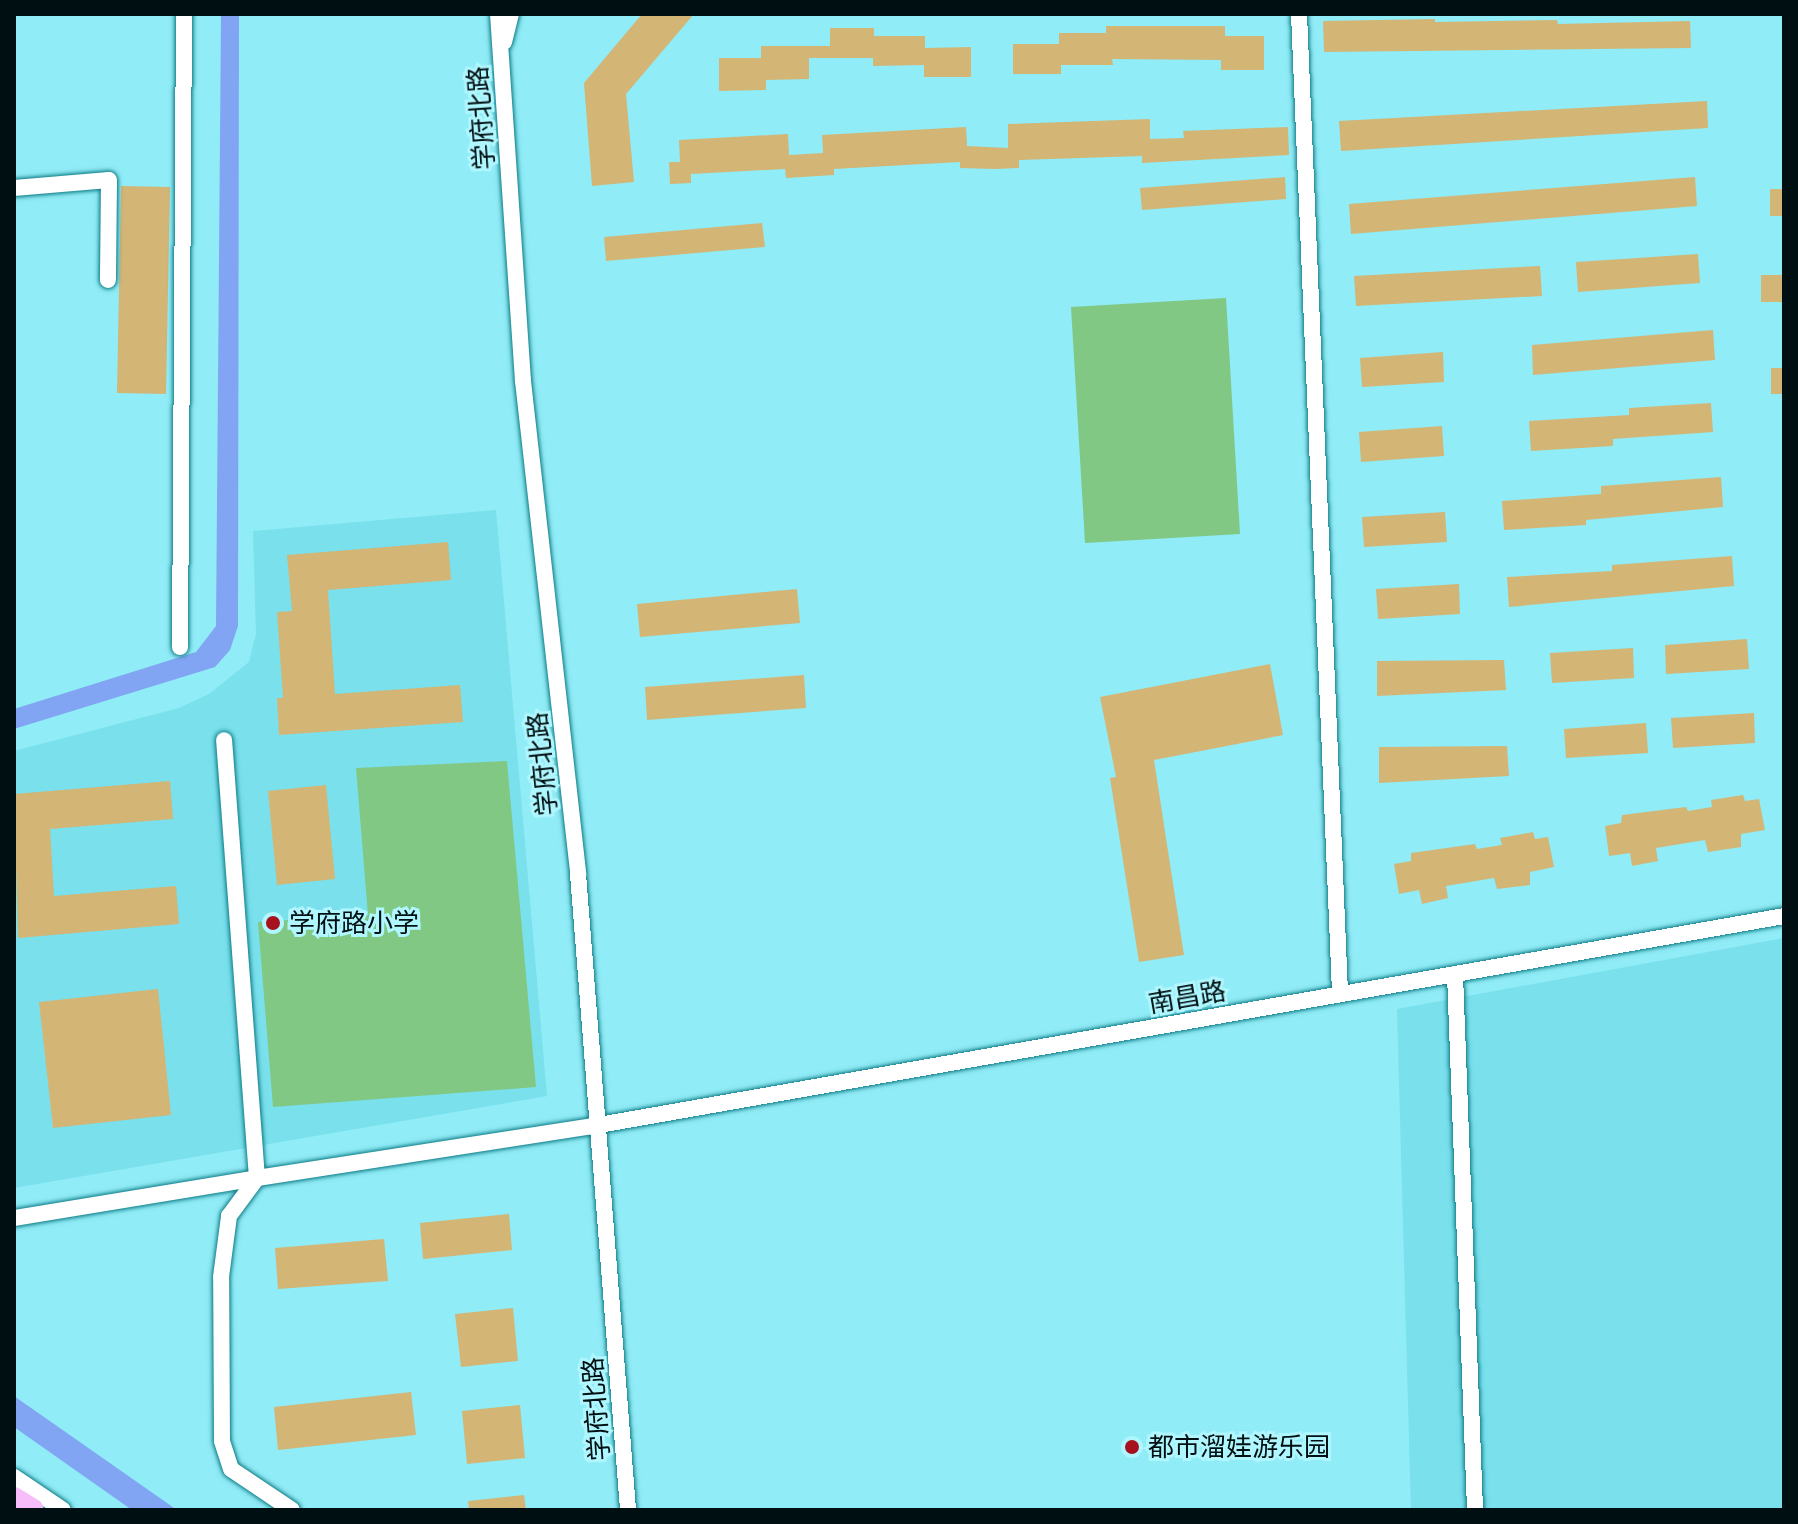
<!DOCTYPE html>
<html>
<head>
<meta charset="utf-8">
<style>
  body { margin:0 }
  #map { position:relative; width:1798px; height:1524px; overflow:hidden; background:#90ecf6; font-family:Manrope,"Noto Sans SC",sans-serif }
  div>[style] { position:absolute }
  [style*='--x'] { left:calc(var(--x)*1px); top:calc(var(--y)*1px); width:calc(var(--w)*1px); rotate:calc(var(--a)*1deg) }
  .built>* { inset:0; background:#79e0ec }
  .green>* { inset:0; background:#81c884 }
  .water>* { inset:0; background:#82a5f3 }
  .building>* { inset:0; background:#d3b576 }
  .roads { filter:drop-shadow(0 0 2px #0c7b85) drop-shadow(0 0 2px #0c7b85) }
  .minor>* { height:16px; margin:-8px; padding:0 8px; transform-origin:8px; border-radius:8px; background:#fff }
  .highway>* { height:22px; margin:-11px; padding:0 11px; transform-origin:11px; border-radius:11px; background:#f7bcfa }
  .dots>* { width:22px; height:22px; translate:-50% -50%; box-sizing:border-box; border:4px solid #aff6fe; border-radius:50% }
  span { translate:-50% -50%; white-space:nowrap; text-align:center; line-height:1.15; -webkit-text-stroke:6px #aff6fe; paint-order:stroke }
  .street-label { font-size:26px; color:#000f11 }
  .poi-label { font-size:26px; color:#000f11 }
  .left { translate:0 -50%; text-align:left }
  .frame { position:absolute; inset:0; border:16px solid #000f11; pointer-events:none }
</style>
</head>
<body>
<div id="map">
  <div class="built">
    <i style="clip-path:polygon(496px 510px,547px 1096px,14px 1188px,14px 751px,179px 708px,209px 694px,249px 662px,256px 634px,253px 531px)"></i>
    <i style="clip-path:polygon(1784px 938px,1784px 1510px,1411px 1510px,1397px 1009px)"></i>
  </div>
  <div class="green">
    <i style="clip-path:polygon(1226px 298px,1240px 534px,1085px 543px,1071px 307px)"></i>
    <i style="clip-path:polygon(507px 761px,536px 1087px,273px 1107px,258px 922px,368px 915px,356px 768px)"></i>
  </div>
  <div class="water">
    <i style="clip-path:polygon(221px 14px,239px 14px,238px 626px,230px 650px,215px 667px,14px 729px,14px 709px,196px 652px,216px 626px)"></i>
    <i style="clip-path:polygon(14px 1396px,177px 1510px,132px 1510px,14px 1427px)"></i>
  </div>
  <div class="building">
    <i style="clip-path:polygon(642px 14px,694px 14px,626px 94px,634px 182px,592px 186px,584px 83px)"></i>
    <i style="clip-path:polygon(1435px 19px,1435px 22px,1557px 20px,1558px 24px,1690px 21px,1691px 48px,1324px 52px,1323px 21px)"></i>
    <i style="clip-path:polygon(1106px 26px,1225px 26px,1225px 36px,1264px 36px,1264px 70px,1221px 70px,1221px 60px,1112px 59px,1113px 65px,1061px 65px,1061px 74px,1013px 74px,1013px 44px,1059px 44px,1059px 33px,1106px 33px)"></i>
    <i style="clip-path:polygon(830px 28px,874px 28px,874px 36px,925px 36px,925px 48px,971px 47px,971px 77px,924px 77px,924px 65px,873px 66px,873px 58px,809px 58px,809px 79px,766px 80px,766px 90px,719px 91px,719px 58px,761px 58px,761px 46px,830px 46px)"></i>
    <i style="clip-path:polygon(1707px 101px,1708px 128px,1341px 151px,1339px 121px)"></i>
    <i style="clip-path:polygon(1150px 119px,1150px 139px,1184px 138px,1183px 131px,1288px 127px,1289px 155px,1142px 163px,1142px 156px,1019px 160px,1019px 168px,995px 169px,960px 168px,960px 162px,834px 169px,834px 175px,786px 178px,785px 169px,691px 174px,691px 183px,670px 184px,669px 162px,680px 162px,679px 140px,788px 134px,789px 155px,823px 153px,822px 135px,966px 127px,967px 146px,1008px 148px,1008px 124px)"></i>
    <i style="clip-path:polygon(1285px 177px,1286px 199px,1142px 210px,1140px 188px)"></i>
    <i style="clip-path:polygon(1695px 177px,1697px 206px,1351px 234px,1349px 204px)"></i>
    <i style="clip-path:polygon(121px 186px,170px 187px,166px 394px,117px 393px)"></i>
    <i style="clip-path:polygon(1770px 189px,1784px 189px,1784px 216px,1770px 216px)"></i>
    <i style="clip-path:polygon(762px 223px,765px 247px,606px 261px,604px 237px)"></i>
    <i style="clip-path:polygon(1698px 254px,1700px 283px,1578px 292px,1576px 262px)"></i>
    <i style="clip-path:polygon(1540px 266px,1542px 296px,1356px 306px,1354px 276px)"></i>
    <i style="clip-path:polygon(1761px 275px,1784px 275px,1784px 302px,1761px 302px)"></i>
    <i style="clip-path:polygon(1713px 330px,1715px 360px,1533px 375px,1532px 345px)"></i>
    <i style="clip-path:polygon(1443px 352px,1444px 382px,1362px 387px,1360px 358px)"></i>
    <i style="clip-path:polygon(1771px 368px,1784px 368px,1784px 394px,1771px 394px)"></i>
    <i style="clip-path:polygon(1711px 403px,1713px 432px,1613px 439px,1613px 446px,1531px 451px,1529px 421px,1629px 415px,1629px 408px)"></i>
    <i style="clip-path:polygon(1442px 426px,1444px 456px,1361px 462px,1359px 432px)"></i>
    <i style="clip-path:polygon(1721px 477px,1723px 507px,1586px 520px,1586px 525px,1504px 530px,1502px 501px,1601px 494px,1601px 486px)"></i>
    <i style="clip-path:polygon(1445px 512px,1447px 542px,1364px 547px,1362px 517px)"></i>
    <i style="clip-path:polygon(448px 542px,451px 580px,328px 590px,335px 694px,460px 685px,463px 722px,279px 735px,277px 698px,283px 698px,277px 612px,292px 611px,287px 555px)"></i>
    <i style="clip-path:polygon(1732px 556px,1734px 586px,1509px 607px,1507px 577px,1612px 571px,1612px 565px)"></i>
    <i style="clip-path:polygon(1459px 584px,1460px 614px,1378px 619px,1376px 589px)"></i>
    <i style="clip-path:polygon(797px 589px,800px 623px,640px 637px,637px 604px)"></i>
    <i style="clip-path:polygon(1747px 639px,1749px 669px,1666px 674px,1665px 645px)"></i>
    <i style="clip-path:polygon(1633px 648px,1634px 678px,1552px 683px,1550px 653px)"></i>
    <i style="clip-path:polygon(1504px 660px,1506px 690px,1377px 696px,1377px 661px)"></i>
    <i style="clip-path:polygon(1270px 664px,1283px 735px,1154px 760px,1184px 955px,1139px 962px,1110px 778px,1116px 777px,1100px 697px)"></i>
    <i style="clip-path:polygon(804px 675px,806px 708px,647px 720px,645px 687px)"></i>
    <i style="clip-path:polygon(1754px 713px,1755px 743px,1673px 748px,1671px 718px)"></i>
    <i style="clip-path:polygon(1646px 723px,1648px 753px,1566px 758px,1564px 729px)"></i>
    <i style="clip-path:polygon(1507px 746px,1509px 776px,1379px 783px,1379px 747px)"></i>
    <i style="clip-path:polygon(170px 781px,173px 819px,50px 829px,54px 896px,176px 886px,179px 924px,18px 938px,14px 794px)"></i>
    <i style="clip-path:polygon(326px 785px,335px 879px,277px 885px,268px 791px)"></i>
    <i style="clip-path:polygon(1743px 795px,1745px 801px,1759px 799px,1765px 830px,1741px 834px,1741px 847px,1708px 852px,1705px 840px,1656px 848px,1658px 861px,1632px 866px,1630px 853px,1609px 856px,1605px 826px,1621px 823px,1622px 815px,1686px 807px,1688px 811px,1712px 807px,1711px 800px)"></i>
    <i style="clip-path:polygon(1533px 832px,1535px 839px,1548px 837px,1554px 867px,1530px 872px,1530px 885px,1497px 889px,1494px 878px,1446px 886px,1448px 898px,1422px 904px,1419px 890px,1399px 894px,1394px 864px,1411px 861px,1411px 853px,1475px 844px,1477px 849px,1502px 845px,1500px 838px)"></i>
    <i style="clip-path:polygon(158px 989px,171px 1115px,53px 1128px,39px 1002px)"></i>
    <i style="clip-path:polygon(509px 1214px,512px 1250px,423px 1259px,420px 1223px)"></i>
    <i style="clip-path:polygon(384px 1239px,388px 1281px,278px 1289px,275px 1248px)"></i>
    <i style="clip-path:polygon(513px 1308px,518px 1361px,461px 1367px,455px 1314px)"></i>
    <i style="clip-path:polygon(411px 1392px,416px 1435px,278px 1450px,274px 1407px)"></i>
    <i style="clip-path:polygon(520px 1405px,525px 1458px,467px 1464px,462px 1411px)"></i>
    <i style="clip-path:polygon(524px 1495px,526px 1510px,469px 1510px,468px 1501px)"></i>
  </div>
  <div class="roads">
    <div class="minor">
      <i style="--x:498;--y:14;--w:368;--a:86.1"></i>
      <i style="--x:523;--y:381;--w:496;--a:83.6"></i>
      <i style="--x:578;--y:874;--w:638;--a:85.5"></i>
      <i style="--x:1299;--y:14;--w:981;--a:87.6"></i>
      <i style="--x:504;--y:42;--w:29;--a:-76"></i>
      <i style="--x:14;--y:188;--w:95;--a:-4.8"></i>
      <i style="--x:109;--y:180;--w:100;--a:90.6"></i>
      <i style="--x:180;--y:647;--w:633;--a:-89.64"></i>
      <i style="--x:1455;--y:974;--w:536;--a:87.86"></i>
      <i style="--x:14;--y:1218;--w:246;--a:-9.3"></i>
      <i style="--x:257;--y:1178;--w:439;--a:-94.3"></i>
      <i style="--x:14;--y:1477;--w:59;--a:34"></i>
      <i style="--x:292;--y:1510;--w:73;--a:-146.1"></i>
      <i style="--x:231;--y:1469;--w:29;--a:-108"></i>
      <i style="--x:222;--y:1441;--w:164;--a:-90.3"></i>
      <i style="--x:221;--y:1277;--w:62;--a:-82.5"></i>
      <i style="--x:229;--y:1216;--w:47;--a:-53.6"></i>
      <i style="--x:257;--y:1178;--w:346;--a:-8.8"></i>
      <i style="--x:599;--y:1125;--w:1203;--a:-10"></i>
    </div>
    <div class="highway">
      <i style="--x:14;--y:1498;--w:22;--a:32"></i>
    </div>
  </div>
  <div class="dots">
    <i style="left:273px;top:923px;background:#a7111d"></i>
    <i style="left:1132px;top:1447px;background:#a7111d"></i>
  </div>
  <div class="street-label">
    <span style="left:481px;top:118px;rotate:-94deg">学府北路</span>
    <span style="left:542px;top:764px;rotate:-96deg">学府北路</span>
    <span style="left:1187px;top:997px;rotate:-10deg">南昌路</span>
    <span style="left:596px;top:1409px;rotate:-94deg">学府北路</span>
  </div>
  <div class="poi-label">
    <span class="left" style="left:289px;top:923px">学府路小学</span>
    <span class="left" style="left:1148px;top:1447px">都市溜娃游乐园</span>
  </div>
  <div class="frame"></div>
</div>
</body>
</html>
